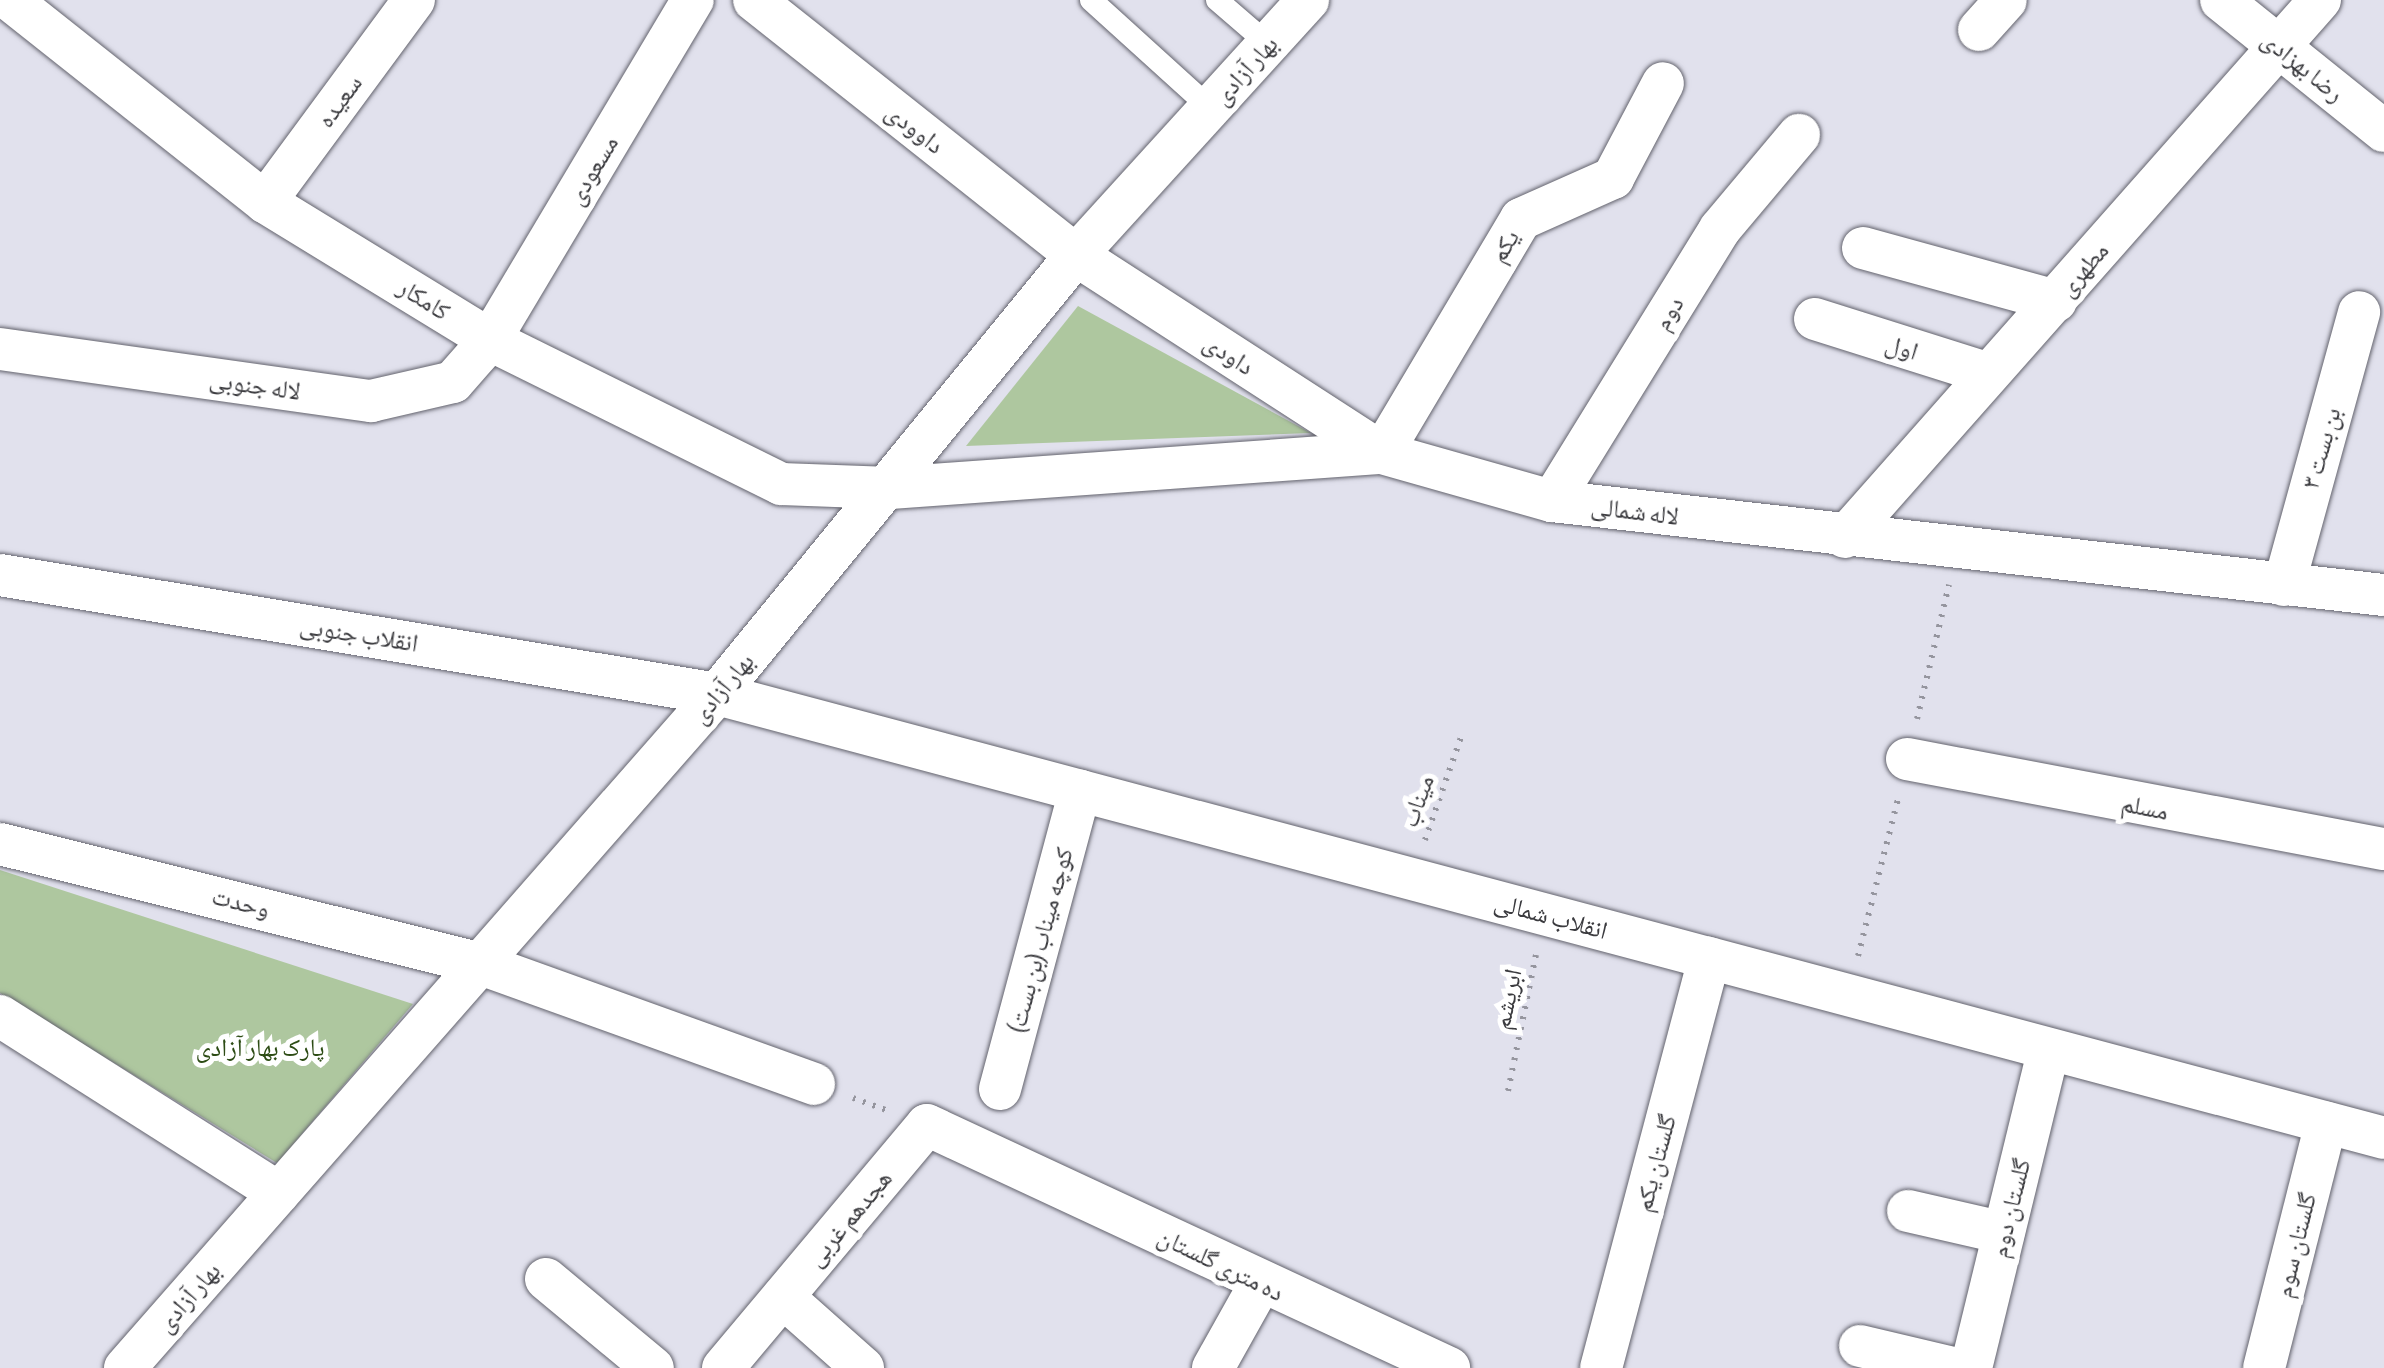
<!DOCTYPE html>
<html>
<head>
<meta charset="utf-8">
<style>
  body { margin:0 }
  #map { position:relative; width:2384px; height:1368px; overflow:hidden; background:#e1e1ed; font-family:"Asap Condensed","Noto Naskh Arabic",sans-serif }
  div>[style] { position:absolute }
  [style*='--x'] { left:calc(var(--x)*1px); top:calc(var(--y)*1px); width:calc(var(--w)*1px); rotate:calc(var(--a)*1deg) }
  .green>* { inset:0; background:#aec79f }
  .path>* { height:6px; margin-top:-3px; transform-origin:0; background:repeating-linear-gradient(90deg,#95959e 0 2.5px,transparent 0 10.5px) }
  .roads { filter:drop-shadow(0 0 2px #63636d) drop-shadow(0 0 2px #63636d) }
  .service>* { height:22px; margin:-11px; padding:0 11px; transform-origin:11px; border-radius:11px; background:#fff }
  .minor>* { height:42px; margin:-21px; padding:0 21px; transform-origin:21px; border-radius:21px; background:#fff }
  span { translate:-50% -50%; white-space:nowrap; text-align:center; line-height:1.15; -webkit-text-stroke:10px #fff; paint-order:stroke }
  .street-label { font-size:25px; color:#3b3b3f }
  .park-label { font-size:25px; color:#2d4c15 }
</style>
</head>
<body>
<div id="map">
  <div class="green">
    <i style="clip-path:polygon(1078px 306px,1311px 433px,966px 446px)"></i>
    <i style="clip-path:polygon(0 870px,413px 1004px,277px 1163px,0 993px)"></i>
  </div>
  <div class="path">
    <i style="--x:1917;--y:719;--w:138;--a:-76.6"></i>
    <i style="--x:1425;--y:840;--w:109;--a:-70.7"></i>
    <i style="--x:1858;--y:956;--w:162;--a:-75.7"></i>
    <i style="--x:1508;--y:1091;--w:139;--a:-78.4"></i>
    <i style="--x:853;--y:1098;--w:38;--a:20"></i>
  </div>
  <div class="roads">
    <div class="service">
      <i style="--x:1091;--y:0;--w:161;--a:42.2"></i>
      <i style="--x:1217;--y:0;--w:67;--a:40.8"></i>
    </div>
    <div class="minor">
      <i style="--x:10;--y:0;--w:325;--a:38.4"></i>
      <i style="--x:265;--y:202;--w:264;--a:31.5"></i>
      <i style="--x:490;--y:340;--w:325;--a:26.3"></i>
      <i style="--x:781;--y:484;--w:109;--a:2.1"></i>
      <i style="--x:890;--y:488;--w:493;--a:-4.1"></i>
      <i style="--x:1382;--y:453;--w:177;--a:15.8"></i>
      <i style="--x:1552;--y:501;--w:837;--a:6.45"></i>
      <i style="--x:754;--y:0;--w:411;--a:38.4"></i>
      <i style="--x:1076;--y:255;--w:364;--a:32.9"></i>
      <i style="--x:2221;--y:0;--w:209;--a:38.8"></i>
      <i style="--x:1979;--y:30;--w:40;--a:-48"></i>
      <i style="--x:265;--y:202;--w:251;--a:-53.6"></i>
      <i style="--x:1863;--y:248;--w:200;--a:15.4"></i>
      <i style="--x:1815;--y:319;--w:182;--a:17.5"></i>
      <i style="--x:0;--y:349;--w:375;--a:8"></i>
      <i style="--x:371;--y:401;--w:84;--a:-13"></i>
      <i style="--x:453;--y:382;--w:56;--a:-48.6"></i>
      <i style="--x:490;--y:340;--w:396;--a:-59.2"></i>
      <i style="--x:1382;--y:453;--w:272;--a:-59.3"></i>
      <i style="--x:1521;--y:219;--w:101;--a:-24"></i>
      <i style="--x:1613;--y:178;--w:107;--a:-62.2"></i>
      <i style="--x:1552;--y:501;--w:320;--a:-58.3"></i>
      <i style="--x:1720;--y:229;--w:123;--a:-50"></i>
      <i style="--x:1845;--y:537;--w:717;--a:-48.51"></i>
      <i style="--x:0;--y:575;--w:727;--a:9.42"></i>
      <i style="--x:717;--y:694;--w:1725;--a:14.91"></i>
      <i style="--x:2284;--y:585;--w:283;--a:-74.6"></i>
      <i style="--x:1907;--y:759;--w:485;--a:10.7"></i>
      <i style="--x:0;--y:844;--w:496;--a:14"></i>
      <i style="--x:481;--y:964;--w:354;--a:19.8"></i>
      <i style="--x:0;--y:1016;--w:330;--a:32.4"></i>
      <i style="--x:1000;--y:1089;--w:309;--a:-75"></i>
      <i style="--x:1908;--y:1211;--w:98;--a:12.9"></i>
      <i style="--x:546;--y:1279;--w:139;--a:39.8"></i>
      <i style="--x:783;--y:1297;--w:107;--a:41.6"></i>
      <i style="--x:1860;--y:1346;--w:96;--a:13.3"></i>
      <i style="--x:125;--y:1368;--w:897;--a:-48.71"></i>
      <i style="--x:717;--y:694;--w:567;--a:-50.72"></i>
      <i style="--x:1076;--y:255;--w:345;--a:-47.7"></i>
      <i style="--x:723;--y:1368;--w:317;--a:-50"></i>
      <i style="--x:927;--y:1125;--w:576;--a:24.96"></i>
      <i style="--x:1213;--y:1368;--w:96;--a:-60.8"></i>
      <i style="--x:1601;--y:1368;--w:424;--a:-75.2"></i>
      <i style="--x:1971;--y:1368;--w:328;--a:-76.3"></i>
      <i style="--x:2264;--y:1368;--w:253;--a:-75.8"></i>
    </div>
  </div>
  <div class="street-label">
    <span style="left:2303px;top:66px;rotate:39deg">رضا بهزادی</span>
    <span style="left:1245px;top:70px;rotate:-48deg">بهار آزادی</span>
    <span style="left:339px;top:101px;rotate:-54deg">سعیده</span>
    <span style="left:915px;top:128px;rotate:38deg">داوودی</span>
    <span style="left:592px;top:170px;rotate:-59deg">مسعودی</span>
    <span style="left:1504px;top:246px;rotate:-59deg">یکم</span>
    <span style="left:2083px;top:269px;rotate:-49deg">مطهری</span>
    <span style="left:424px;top:299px;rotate:32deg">کامکار</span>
    <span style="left:1668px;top:313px;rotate:-58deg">دوم</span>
    <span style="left:1902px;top:347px;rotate:18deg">اول</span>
    <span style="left:1229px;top:354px;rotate:33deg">داودی</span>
    <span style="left:255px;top:385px;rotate:8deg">لاله جنوبی</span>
    <span style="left:2321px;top:448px;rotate:-74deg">بن بست ۳</span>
    <span style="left:1635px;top:511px;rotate:7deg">لاله شمالی</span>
    <span style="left:359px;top:634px;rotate:9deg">انقلاب جنوبی</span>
    <span style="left:722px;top:688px;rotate:-50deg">بهار آزادی</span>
    <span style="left:1417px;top:801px;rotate:-70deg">میناب</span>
    <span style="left:2145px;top:807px;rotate:11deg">مسلم</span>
    <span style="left:241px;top:902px;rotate:14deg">وحدت</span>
    <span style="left:1551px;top:916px;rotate:15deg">انقلاب شمالی</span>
    <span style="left:1040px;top:940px;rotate:-75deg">کوچه میناب (بن بست)</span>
    <span style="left:1507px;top:999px;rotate:-78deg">ابریشم</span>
    <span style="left:1655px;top:1163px;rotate:-75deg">گلستان یکم</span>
    <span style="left:2010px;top:1208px;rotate:-76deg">گلستان دوم</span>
    <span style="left:849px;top:1218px;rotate:-50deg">هجدهم غربی</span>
    <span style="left:2295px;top:1245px;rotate:-76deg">گلستان سوم</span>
    <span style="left:1221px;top:1264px;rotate:26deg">ده متری گلستان</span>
    <span style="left:188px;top:1297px;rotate:-49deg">بهار آزادی</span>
  </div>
  <div class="park-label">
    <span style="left:260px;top:1047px">پارک بهار آزادی</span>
  </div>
</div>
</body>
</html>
